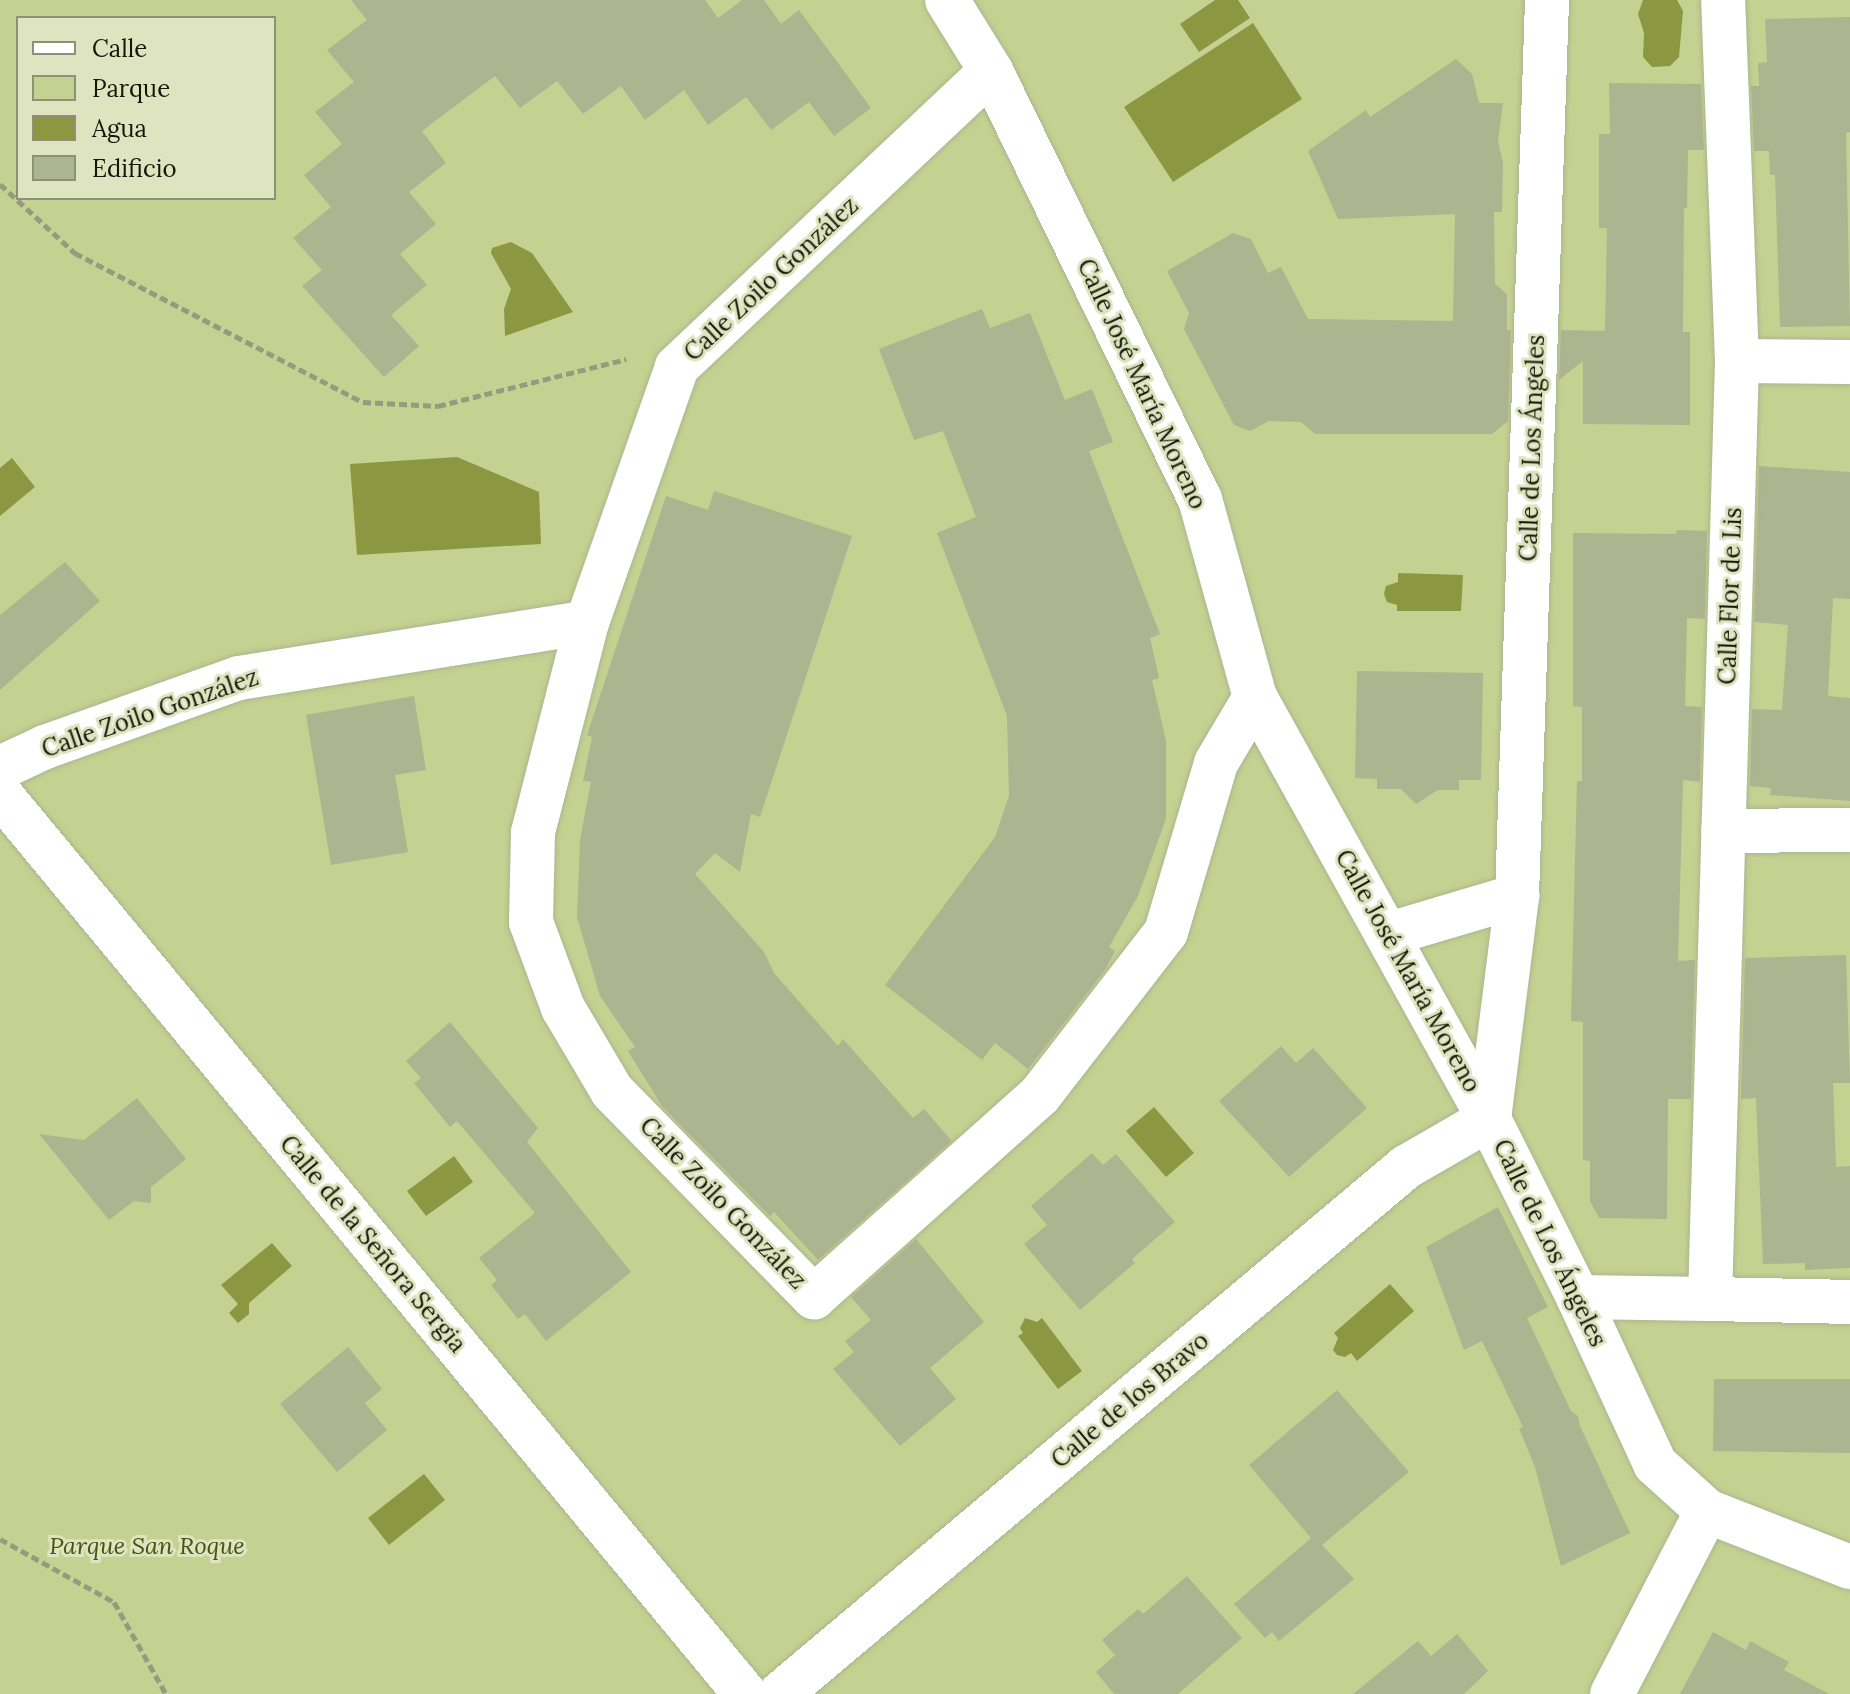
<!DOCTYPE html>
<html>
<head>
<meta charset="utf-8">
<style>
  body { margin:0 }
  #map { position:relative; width:1850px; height:1694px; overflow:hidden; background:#dde4bf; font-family:Lora,serif }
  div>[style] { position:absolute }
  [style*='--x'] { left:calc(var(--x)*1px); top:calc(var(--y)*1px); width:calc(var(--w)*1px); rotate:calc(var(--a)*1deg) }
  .green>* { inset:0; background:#c5d190 }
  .water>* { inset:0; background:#8b9841 }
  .building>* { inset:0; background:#adb490 }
  .path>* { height:5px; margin-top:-2.5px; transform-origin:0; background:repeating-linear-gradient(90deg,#969b7e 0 8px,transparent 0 12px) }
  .roads { filter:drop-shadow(0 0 2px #adb491) drop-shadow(0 0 2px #adb491) }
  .minor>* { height:44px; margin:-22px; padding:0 22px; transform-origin:22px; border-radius:22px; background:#fff }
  span { translate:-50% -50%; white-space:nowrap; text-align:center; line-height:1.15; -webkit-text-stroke:6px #dde4bf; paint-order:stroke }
  .street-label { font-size:24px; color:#141709 }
  .park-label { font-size:24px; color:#4b5313; font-style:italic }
  .legend { position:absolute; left:16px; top:16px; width:260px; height:184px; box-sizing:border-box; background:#dde4bf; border:2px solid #8d9276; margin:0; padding:10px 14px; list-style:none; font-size:24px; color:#141709 }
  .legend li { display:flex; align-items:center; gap:16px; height:40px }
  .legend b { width:40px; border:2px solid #8d9276 }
</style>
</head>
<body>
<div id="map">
  <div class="green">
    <i style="clip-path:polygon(evenodd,0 0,1850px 0,1850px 1694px,0 1694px,0 0,18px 18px,274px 18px,274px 198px,18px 198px,18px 18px)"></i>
  </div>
  <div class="water">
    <i style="clip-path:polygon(1215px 0,1238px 0,1250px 18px,1199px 52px,1180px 24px)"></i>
    <i style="clip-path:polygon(1643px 0,1677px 0,1683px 11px,1679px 57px,1670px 66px,1652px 67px,1643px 57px,1644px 33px,1638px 14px)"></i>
    <i style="clip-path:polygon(1253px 23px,1302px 99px,1173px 182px,1124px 107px)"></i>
    <i style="clip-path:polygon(511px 242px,532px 253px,573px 312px,505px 336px,504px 309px,511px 289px,491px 253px,492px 248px)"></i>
    <i style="clip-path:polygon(457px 457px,539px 492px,541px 544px,357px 555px,350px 464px)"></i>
    <i style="clip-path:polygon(12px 458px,35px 487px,0 516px,0 468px)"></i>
    <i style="clip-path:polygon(1398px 573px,1463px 575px,1461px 611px,1397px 611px,1397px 605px,1387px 602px,1384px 594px,1386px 586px,1398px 582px)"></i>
    <i style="clip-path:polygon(1154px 1107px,1194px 1153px,1166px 1177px,1126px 1131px)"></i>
    <i style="clip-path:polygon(454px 1156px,473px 1182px,426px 1216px,407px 1191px)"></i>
    <i style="clip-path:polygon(272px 1243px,292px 1266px,249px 1303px,249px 1314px,238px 1323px,229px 1313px,238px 1304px,221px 1285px)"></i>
    <i style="clip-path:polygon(1390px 1284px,1414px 1311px,1357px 1361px,1351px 1353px,1345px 1357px,1337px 1355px,1333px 1350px,1338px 1338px,1334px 1333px)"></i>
    <i style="clip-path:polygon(1025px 1318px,1037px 1322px,1042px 1318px,1082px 1371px,1058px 1389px,1018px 1336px,1023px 1333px,1020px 1328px)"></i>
    <i style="clip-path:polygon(424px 1474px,445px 1500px,389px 1545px,368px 1518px)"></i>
  </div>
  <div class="building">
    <i style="clip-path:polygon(351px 0,705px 0,718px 18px,742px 0,764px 0,781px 24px,799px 10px,871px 108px,834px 136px,809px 102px,771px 130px,746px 97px,708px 125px,684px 90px,645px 120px,621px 86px,583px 114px,557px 81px,520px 108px,495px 76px,422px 131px,446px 163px,409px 192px,436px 224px,400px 254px,427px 285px,391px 315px,419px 346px,384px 377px,302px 286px,322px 270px,293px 238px,331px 207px,304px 175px,342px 144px,315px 112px,354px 82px,327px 50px,367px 20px)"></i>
    <i style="clip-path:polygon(1850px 17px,1850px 132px,1846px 133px,1850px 326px,1780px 327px,1775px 175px,1770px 175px,1769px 151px,1754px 151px,1751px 86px,1759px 86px,1758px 63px,1767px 62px,1765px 19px)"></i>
    <i style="clip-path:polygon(1456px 59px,1472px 74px,1479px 103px,1503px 103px,1498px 142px,1503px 162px,1502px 212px,1494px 212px,1495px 284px,1507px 294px,1507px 330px,1511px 330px,1508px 421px,1492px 434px,1315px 434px,1301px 422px,1269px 421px,1250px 431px,1234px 425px,1184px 329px,1189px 313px,1167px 271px,1233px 233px,1251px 239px,1268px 273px,1281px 267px,1308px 319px,1453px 321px,1455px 214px,1338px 219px,1308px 151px,1366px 110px,1370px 117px)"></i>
    <i style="clip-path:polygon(1609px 83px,1701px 84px,1704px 150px,1688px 150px,1687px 208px,1684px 208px,1683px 332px,1690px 332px,1690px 425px,1583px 424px,1583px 361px,1559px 380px,1561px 330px,1605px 331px,1607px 228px,1599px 228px,1599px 134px,1610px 134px)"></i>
    <i style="clip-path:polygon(982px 309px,990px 328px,1030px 313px,1065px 400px,1092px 389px,1113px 442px,1089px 451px,1160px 634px,1150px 638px,1159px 678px,1152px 680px,1166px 741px,1166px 819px,1138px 896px,1109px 947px,1115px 951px,1105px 970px,1028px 1069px,995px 1043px,982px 1060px,885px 985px,995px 837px,1009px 796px,1007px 716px,937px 533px,976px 517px,943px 431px,914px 440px,879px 349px)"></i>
    <i style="clip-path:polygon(1759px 466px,1850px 472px,1850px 599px,1833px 598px,1828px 696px,1850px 698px,1850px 801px,1770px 795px,1771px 788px,1750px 786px,1752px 709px,1782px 710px,1788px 625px,1754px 622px)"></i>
    <i style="clip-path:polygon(714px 491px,852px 536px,760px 817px,751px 814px,740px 872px,715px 853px,695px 874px,764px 952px,774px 973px,838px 1046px,843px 1039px,913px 1118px,924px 1109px,952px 1141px,818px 1260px,774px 1212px,770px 1216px,662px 1106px,628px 1051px,635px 1047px,600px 996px,577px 917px,580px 840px,591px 782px,583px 781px,592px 737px,587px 735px,666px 496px,708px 510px)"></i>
    <i style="clip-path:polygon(1677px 530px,1707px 531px,1705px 619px,1687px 618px,1685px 706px,1702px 707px,1700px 782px,1683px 780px,1678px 961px,1695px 960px,1691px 1099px,1668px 1099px,1667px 1219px,1599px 1218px,1590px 1201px,1590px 1161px,1583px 1160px,1583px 1022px,1571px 1021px,1577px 781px,1582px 781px,1582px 707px,1573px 706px,1573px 533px,1676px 534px)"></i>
    <i style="clip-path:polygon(65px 562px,100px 601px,0 690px,0 615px)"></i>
    <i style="clip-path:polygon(1357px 671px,1483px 673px,1481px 780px,1459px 780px,1459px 790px,1438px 790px,1416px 804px,1401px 789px,1377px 789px,1377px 779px,1355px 778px)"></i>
    <i style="clip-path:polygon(414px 696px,426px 770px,395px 775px,408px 852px,331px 865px,306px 715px)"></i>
    <i style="clip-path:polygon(1846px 955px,1850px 1083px,1833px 1083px,1836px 1167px,1850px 1166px,1850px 1268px,1805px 1270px,1805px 1263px,1763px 1264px,1756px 1098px,1741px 1099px,1745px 958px)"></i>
    <i style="clip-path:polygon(450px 1022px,538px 1128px,527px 1142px,631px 1272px,546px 1341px,525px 1314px,518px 1319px,491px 1285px,497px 1280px,479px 1258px,535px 1213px,457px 1121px,450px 1127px,414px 1083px,421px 1078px,406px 1061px)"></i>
    <i style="clip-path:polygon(1281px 1046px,1296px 1063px,1313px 1048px,1367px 1108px,1289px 1177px,1219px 1101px)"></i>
    <i style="clip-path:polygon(137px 1098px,186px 1159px,151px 1187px,151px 1203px,134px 1201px,109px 1220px,39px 1134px,84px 1140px)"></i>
    <i style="clip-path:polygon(1092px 1153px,1103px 1165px,1116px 1154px,1175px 1222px,1132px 1259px,1135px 1263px,1080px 1310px,1024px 1244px,1047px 1225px,1031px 1206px)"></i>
    <i style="clip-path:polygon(1498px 1207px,1548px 1307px,1527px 1318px,1571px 1411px,1578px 1416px,1580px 1426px,1630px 1533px,1561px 1566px,1535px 1467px,1519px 1428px,1523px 1427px,1482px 1341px,1464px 1350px,1426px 1247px)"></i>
    <i style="clip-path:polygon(916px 1239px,984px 1322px,930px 1368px,956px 1399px,900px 1446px,833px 1369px,854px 1352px,845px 1341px,871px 1320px,851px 1297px)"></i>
    <i style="clip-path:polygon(348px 1347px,382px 1389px,365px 1403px,387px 1430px,337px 1472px,280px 1404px)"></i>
    <i style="clip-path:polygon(1714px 1379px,1850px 1379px,1850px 1453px,1713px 1451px)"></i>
    <i style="clip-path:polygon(1337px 1390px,1409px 1472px,1322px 1545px,1354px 1579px,1279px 1641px,1272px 1632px,1265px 1638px,1234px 1604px,1311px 1538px,1249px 1465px)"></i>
    <i style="clip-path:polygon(1187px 1576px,1242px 1638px,1178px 1694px,1114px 1694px,1096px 1672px,1115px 1655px,1102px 1640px,1138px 1609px,1143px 1614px)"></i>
    <i style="clip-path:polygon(1713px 1632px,1746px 1650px,1750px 1641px,1789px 1662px,1784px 1670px,1829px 1694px,1680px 1694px)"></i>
    <i style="clip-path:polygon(1457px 1634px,1488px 1671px,1464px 1694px,1353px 1694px,1418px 1641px,1431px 1656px)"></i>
  </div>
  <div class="path">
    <i style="--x:0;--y:184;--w:102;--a:42.6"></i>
    <i style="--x:75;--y:253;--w:324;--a:27.4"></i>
    <i style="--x:363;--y:402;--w:75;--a:3.1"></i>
    <i style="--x:438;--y:406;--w:194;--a:-14"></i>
    <i style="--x:0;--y:1539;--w:130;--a:28.9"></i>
    <i style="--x:114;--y:1602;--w:106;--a:60.5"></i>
  </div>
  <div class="roads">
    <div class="minor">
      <i style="--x:947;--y:0;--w:84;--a:58.2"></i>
      <i style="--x:991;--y:71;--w:476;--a:64"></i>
      <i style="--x:1200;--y:499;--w:205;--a:74.5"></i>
      <i style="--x:1255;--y:697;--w:483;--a:61"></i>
      <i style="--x:1489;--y:1119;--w:199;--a:63.4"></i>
      <i style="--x:1578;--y:1297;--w:184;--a:65.2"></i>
      <i style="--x:1655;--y:1464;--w:70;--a:42.1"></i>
      <i style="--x:1707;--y:1511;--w:154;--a:21.4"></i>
      <i style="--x:991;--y:71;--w:432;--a:136.7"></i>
      <i style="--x:677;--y:367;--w:270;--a:109.4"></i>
      <i style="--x:587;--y:622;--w:218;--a:104.4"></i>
      <i style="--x:533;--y:833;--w:89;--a:91.3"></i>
      <i style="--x:531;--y:922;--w:92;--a:69.6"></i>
      <i style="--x:563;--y:1008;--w:96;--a:59.4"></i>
      <i style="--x:612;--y:1091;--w:289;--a:45.6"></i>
      <i style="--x:814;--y:1297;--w:303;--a:-41.8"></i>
      <i style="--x:1040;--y:1095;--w:206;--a:-52.3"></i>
      <i style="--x:1166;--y:932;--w:176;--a:-73.5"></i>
      <i style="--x:1216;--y:763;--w:77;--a:-59.4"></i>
      <i style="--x:1737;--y:361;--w:113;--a:0.5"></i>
      <i style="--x:0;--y:768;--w:50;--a:-25"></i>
      <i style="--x:45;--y:747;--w:206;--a:-19.6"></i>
      <i style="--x:239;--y:678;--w:352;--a:-9.1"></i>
      <i style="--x:0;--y:794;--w:1168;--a:50.38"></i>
      <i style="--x:1723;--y:831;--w:127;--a:-0.5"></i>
      <i style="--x:1389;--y:934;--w:134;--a:-16.5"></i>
      <i style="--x:1517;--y:896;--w:897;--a:-88.08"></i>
      <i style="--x:1489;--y:1119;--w:225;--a:-82.8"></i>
      <i style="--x:1578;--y:1297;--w:132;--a:0.9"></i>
      <i style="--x:1710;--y:1299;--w:938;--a:-88.35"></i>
      <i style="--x:1737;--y:361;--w:361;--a:-92.2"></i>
      <i style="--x:1710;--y:1299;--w:140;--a:1.2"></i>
      <i style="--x:780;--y:1694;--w:818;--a:-40.09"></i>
      <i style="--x:1406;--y:1167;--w:96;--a:-30"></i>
      <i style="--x:1612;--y:1694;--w:206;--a:-62.6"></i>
    </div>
  </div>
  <div class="street-label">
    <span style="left:771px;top:279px;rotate:-43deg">Calle Zoilo González</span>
    <span style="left:1142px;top:384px;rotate:65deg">Calle José María Moreno</span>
    <span style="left:1532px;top:448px;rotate:-88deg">Calle de Los Ángeles</span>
    <span style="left:1730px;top:596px;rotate:-88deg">Calle Flor de Lis</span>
    <span style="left:150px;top:713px;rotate:-19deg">Calle Zoilo González</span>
    <span style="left:1408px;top:971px;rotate:61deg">Calle José María Moreno</span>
    <span style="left:723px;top:1203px;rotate:46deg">Calle Zoilo González</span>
    <span style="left:1550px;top:1243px;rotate:64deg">Calle de Los Ángeles</span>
    <span style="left:373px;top:1244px;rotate:50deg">Calle de la Señora Sergia</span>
    <span style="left:1130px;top:1400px;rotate:-40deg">Calle de los Bravo</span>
  </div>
  <div class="park-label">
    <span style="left:147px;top:1546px">Parque San Roque</span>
  </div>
  <ul class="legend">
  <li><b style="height:10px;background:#fff"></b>Calle</li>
  <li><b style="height:22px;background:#c5d190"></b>Parque</li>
  <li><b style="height:22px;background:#8b9841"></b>Agua</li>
  <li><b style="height:22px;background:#adb490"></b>Edificio</li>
  </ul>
</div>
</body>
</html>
